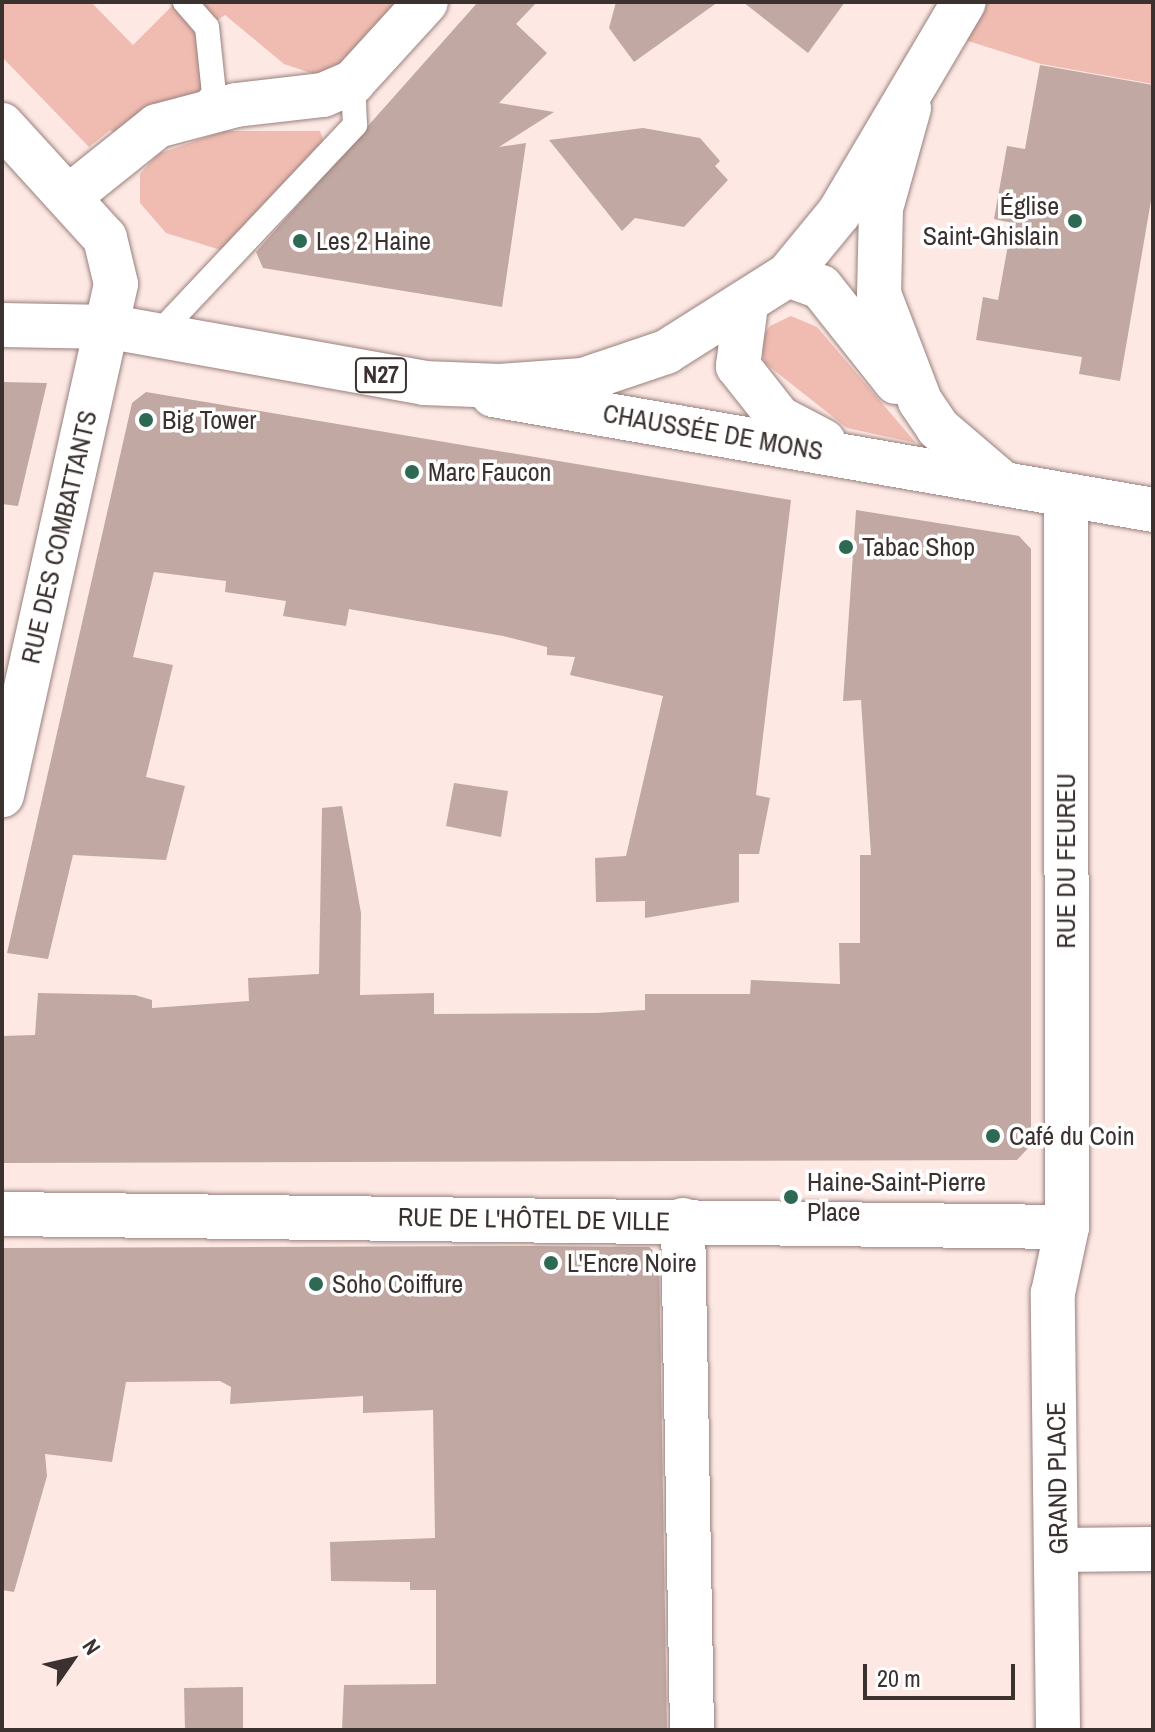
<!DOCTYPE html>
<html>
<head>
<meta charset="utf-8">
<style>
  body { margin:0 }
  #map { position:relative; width:1155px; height:1732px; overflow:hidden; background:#fde8e4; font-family:"Archivo Narrow",sans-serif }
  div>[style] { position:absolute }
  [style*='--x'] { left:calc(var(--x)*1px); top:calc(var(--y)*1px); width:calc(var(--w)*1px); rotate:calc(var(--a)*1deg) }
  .green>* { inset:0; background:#f0bcb2 }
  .building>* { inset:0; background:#c1a8a3 }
  .roads { filter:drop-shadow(0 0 2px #99817d) drop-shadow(0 0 2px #99817d) }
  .lane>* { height:24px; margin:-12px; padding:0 12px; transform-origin:12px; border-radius:12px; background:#fff }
  .street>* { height:44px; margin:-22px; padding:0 22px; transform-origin:22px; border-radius:22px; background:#fff }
  .primary>* { height:44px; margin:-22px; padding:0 22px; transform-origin:22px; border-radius:22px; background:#fff }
  .dots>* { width:22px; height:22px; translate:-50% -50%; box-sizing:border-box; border:4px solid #fff; border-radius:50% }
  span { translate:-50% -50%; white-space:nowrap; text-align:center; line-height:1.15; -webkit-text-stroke:7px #fff; paint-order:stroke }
  .shield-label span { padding:2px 6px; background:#fff; border:2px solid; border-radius:6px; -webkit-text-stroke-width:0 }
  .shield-label { font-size:24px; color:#3b312f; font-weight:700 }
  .poi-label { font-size:26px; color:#3b312f }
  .right { translate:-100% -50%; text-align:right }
  .left { translate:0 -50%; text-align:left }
  .street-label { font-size:26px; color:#3b312f }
  .frame { position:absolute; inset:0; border:4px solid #3b312f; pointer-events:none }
  .north { position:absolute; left:32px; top:1620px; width:80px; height:80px; -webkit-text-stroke:6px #fff; paint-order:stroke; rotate:56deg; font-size:22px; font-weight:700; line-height:32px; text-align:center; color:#3b312f }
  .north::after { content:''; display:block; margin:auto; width:28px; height:36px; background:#3b312f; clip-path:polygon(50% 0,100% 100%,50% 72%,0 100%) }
  .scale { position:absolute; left:863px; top:1664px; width:152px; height:36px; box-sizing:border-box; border:4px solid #3b312f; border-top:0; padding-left:10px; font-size:24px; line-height:28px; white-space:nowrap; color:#3b312f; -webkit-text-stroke:6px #fff; paint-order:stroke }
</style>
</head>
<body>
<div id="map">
  <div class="green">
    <i style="clip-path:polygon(2px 2px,91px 2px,133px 45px,176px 2px,426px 2px,344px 69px,314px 74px,284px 64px,225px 15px,207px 27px,214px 94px,131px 144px,110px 130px,89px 147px,2px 57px)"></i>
    <i style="clip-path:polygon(964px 2px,1153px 2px,1153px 84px,1041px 64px,946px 34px)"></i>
    <i style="clip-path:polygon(224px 131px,320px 131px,325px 145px,224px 251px,166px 233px,140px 203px,140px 174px,158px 154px)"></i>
    <i style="clip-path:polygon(791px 316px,817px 327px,916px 443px,847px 428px,765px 363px,759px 342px,770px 326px)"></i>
  </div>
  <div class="building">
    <i style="clip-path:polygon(478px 2px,537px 2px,516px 24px,547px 53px,499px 103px,554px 112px,499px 147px,526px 143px,502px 307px,263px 268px,256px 252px)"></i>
    <i style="clip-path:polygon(616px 2px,718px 2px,634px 62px,609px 28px)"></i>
    <i style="clip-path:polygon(743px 2px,845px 2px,808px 53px)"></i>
    <i style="clip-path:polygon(1040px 65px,1153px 85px,1153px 189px,1120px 381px,1079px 374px,1082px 357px,976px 340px,983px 297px,998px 300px,1012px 223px,994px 219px,1007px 146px,1025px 149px)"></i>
    <i style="clip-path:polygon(643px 128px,700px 138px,720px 161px,715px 166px,728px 180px,684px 227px,635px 218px,622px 231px,549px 140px)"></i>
    <i style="clip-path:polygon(2px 382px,47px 383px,18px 506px,2px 504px)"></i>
    <i style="clip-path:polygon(146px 392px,791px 500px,756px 795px,770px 798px,759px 854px,739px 854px,739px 902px,645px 918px,645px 901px,596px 902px,595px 858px,626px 856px,663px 696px,570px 675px,575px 657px,547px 655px,547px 647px,503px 636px,349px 609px,346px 626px,283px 616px,286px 601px,225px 592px,226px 581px,154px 572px,133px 657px,173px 665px,146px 777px,185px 786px,166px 860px,73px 855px,48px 959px,7px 953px,132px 403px)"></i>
    <i style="clip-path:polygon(856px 510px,1019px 536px,1031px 549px,1031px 1145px,1017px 1160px,2px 1163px,2px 1036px,35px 1035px,38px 993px,135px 995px,152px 1000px,152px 1008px,249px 1001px,248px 978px,319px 974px,322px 808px,342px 806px,361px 913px,360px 995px,434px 993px,434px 1014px,596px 1013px,645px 1010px,645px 994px,750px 994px,751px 980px,840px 984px,839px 943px,860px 943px,860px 855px,871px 855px,861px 700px,843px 701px)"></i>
    <i style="clip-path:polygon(454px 783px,508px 791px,501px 837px,446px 826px)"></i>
    <i style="clip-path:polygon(535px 1246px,649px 1247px,659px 1256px,667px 1730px,342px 1730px,344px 1685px,436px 1684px,436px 1590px,410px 1590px,410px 1582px,331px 1581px,330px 1542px,435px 1538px,433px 1410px,363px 1413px,363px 1396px,230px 1404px,231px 1387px,220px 1381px,126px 1382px,112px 1462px,45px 1454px,47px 1476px,14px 1592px,2px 1590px,2px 1248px)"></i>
    <i style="clip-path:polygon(243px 1687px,243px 1730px,185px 1730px,184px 1688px)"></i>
  </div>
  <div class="roads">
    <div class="lane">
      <i style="--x:185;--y:2;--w:33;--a:49"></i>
      <i style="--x:207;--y:27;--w:67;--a:84"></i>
      <i style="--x:214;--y:94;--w:24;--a:135"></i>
      <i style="--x:157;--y:335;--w:289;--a:-46.7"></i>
      <i style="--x:355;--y:125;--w:43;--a:-92.7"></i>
    </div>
    <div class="street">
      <i style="--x:909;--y:108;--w:104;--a:105.6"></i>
      <i style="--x:881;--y:208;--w:86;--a:91.3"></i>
      <i style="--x:879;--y:294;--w:115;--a:69"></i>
      <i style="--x:920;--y:401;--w:32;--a:56"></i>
      <i style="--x:938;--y:428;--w:82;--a:40.5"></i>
      <i style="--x:2;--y:125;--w:153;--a:47.7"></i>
      <i style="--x:105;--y:238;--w:47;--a:76.6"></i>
      <i style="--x:116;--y:284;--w:524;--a:102.58"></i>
      <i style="--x:71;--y:195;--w:110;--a:-38.7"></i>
      <i style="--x:157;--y:126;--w:82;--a:-14.9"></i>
      <i style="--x:236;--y:105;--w:88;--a:-6.6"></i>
      <i style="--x:323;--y:95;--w:33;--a:-23"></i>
      <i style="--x:353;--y:82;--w:108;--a:-47.6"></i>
      <i style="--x:788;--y:275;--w:35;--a:20"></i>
      <i style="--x:821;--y:287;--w:121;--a:51.7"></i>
      <i style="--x:746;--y:305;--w:62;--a:97.5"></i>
      <i style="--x:738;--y:366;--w:66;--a:51.7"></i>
      <i style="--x:779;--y:418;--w:50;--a:27.6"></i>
      <i style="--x:493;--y:395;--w:670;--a:9.88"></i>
      <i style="--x:2;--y:1214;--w:1065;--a:0.7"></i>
      <i style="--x:683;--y:1220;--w:510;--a:88.99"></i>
      <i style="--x:1058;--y:1550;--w:95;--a:-0.6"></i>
      <i style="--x:1058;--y:1730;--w:437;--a:-90.7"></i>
      <i style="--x:1053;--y:1293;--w:67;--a:-78"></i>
      <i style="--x:1067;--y:1227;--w:732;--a:-90.08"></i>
    </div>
    <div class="primary">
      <i style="--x:2;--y:325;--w:109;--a:1.1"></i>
      <i style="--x:111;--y:327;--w:318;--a:10.1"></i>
      <i style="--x:424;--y:383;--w:76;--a:2.3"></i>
      <i style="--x:500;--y:386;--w:83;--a:-4.1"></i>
      <i style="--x:583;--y:380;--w:88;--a:-18.6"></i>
      <i style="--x:666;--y:352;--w:144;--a:-32.3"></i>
      <i style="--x:788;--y:275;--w:80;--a:-50.6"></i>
      <i style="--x:839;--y:213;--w:245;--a:-59.4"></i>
    </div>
  </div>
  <div class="dots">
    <i style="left:1075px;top:221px;background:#2e6953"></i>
    <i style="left:300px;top:241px;background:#2e6953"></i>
    <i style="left:146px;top:420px;background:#2e6953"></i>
    <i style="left:412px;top:472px;background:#2e6953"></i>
    <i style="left:846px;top:547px;background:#2e6953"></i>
    <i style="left:993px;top:1136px;background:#2e6953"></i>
    <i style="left:791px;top:1197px;background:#2e6953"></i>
    <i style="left:551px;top:1263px;background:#2e6953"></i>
    <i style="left:316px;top:1284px;background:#2e6953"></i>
  </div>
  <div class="shield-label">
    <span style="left:381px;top:375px">N27</span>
  </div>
  <div class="poi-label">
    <span class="right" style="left:1059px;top:221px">Église<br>Saint-Ghislain</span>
    <span class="left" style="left:316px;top:241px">Les 2 Haine</span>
    <span class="left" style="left:162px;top:420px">Big Tower</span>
    <span class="left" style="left:428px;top:472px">Marc Faucon</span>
    <span class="left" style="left:862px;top:547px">Tabac Shop</span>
    <span class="left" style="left:1009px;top:1136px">Café du Coin</span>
    <span class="left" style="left:807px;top:1197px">Haine-Saint-Pierre<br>Place</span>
    <span class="left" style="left:567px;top:1263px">L'Encre Noire</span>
    <span class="left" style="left:332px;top:1284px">Soho Coiffure</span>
  </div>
  <div class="street-label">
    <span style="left:713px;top:432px;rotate:10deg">CHAUSSÉE DE MONS</span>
    <span style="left:59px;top:537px;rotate:-77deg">RUE DES COMBATTANTS</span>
    <span style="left:1066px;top:861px;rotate:-90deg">RUE DU FEUREU</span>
    <span style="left:534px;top:1219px;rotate:1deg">RUE DE L'HÔTEL DE VILLE</span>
    <span style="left:1057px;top:1478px;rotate:-91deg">GRAND PLACE</span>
  </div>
  <div class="frame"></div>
  <div class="north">N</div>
  <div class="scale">20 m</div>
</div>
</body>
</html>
